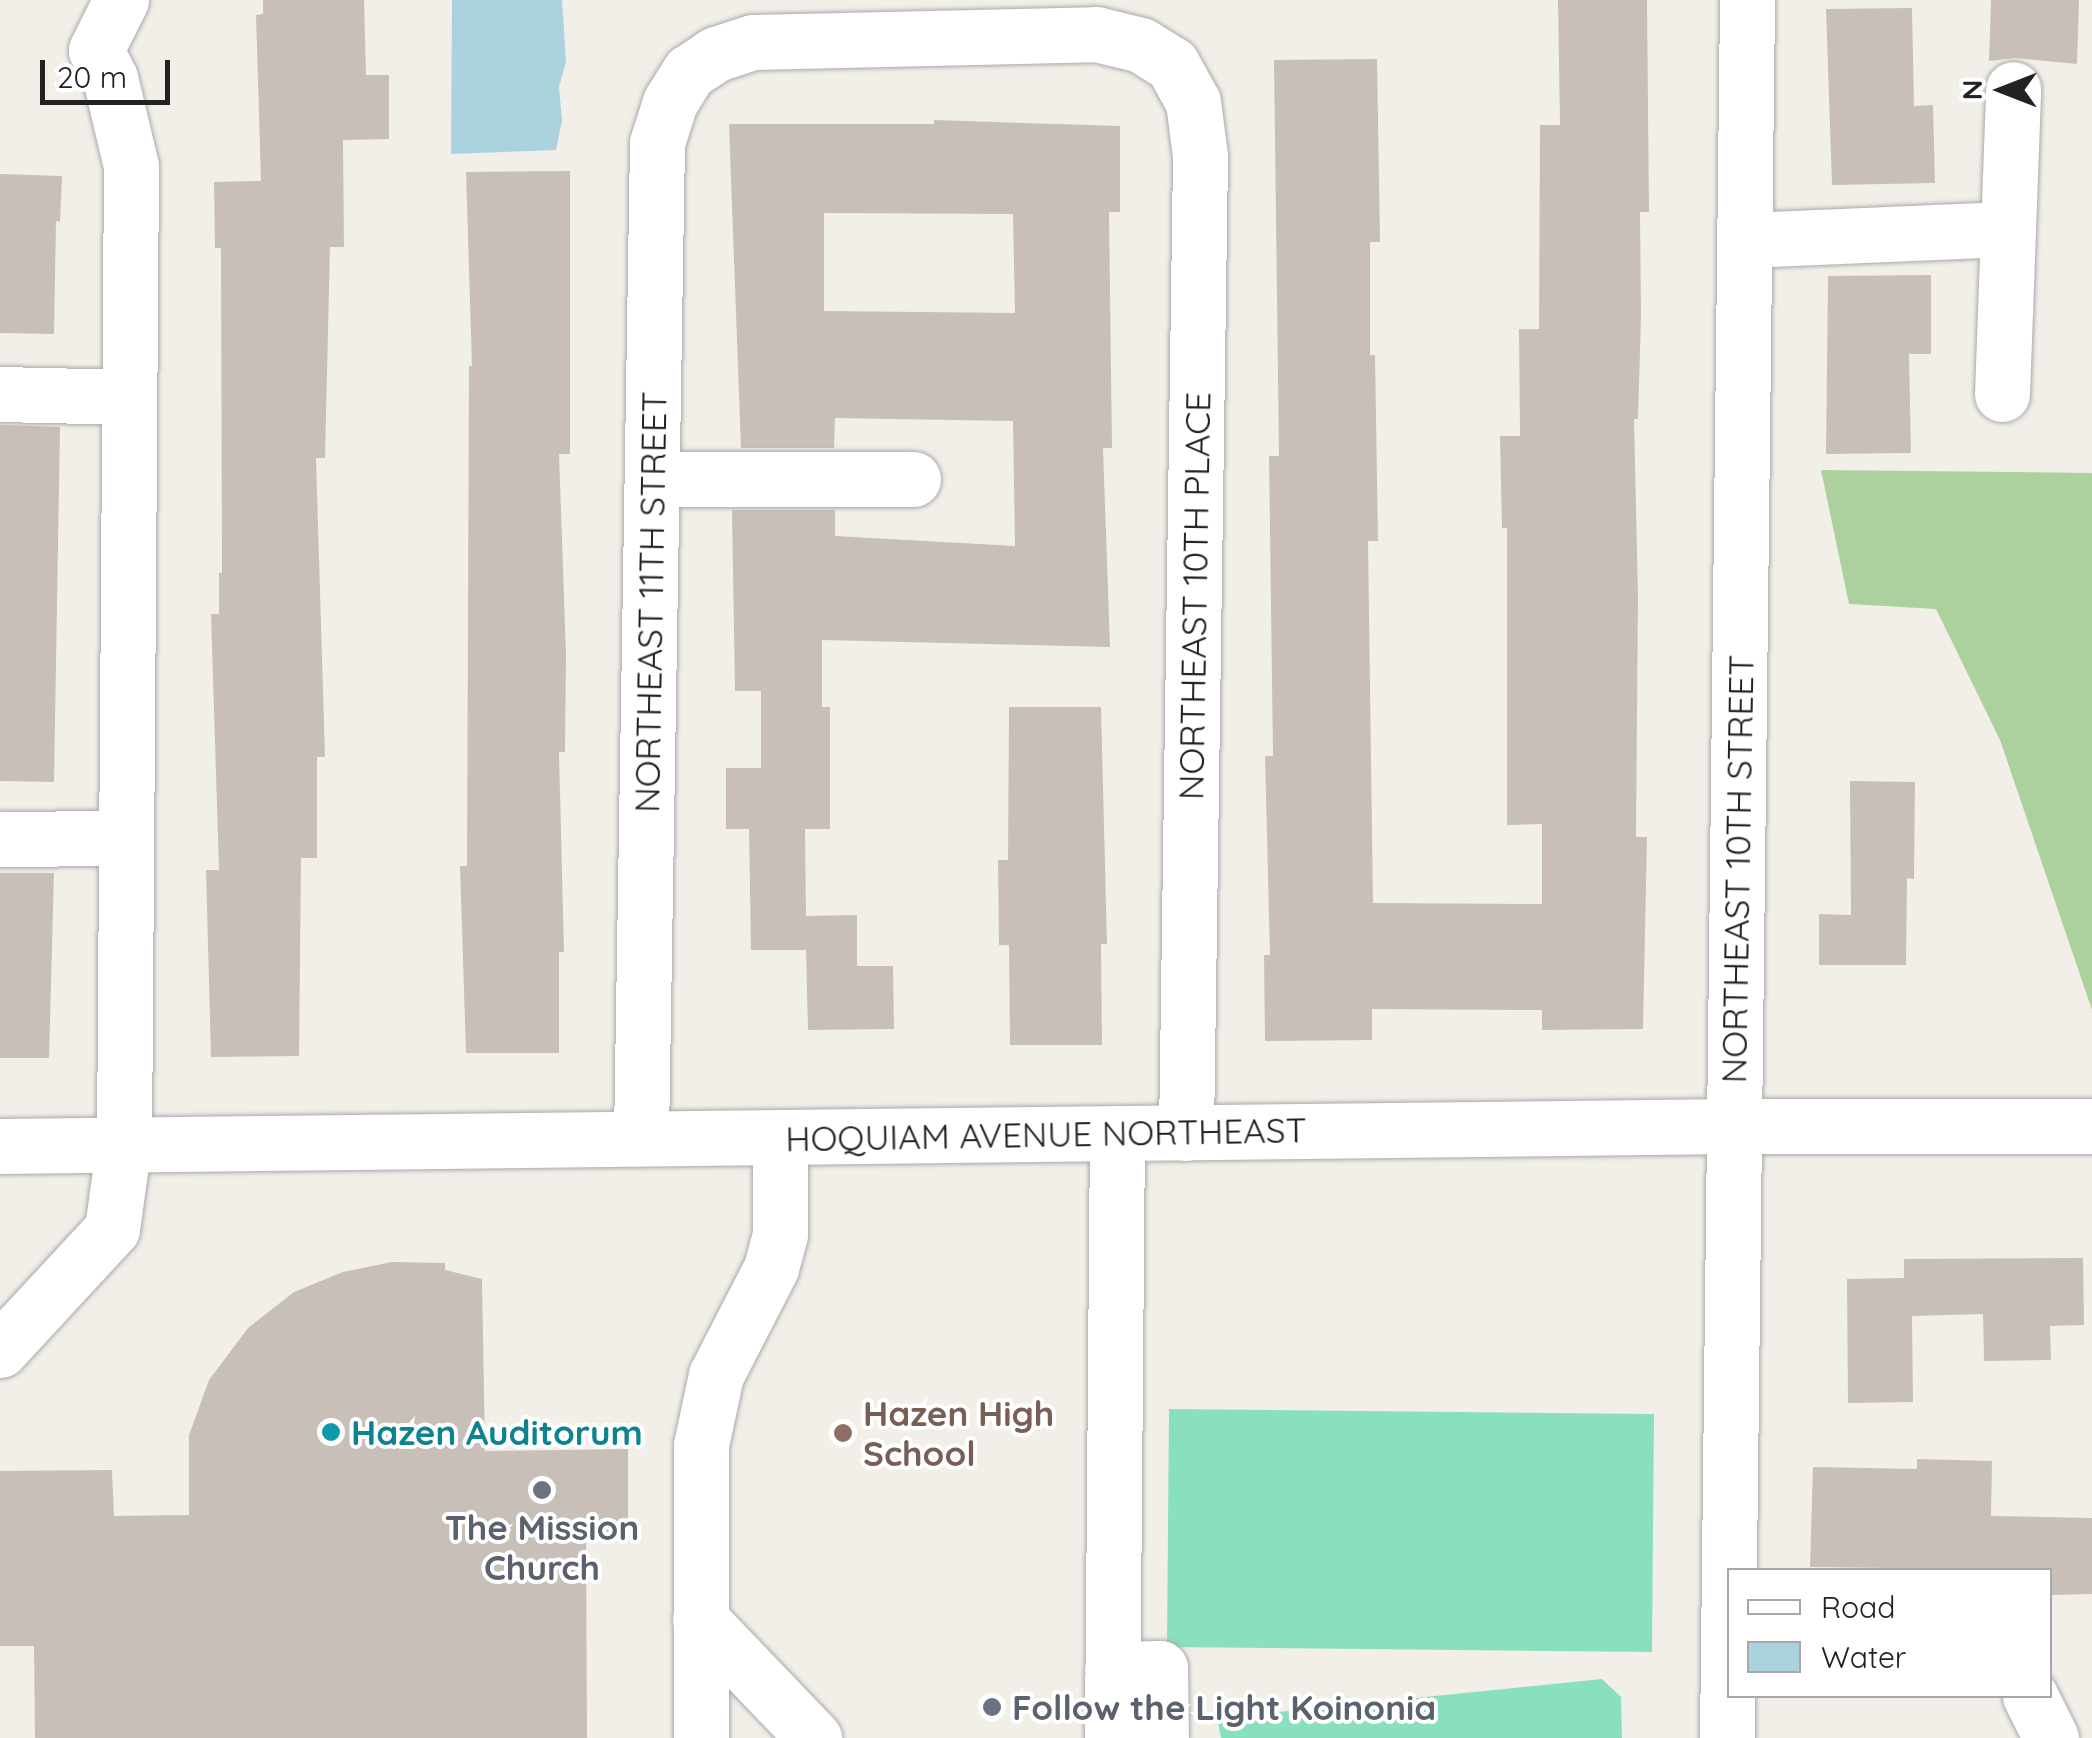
<!DOCTYPE html>
<html>
<head>
<meta charset="utf-8">
<style>
  body { margin:0 }
  #map { position:relative; width:2092px; height:1738px; overflow:hidden; background:#f2efe9; font-family:Quicksand,sans-serif }
  div>[style] { position:absolute }
  [style*='--x'] { left:calc(var(--x)*1px); top:calc(var(--y)*1px); width:calc(var(--w)*1px); rotate:calc(var(--a)*1deg) }
  .forest>* { inset:0; background:#add19e }
  .pitch>* { inset:0; background:#88e0be }
  .water>* { inset:0; background:#aad3df }
  .building>* { inset:0; background:#c7bfb8 }
  .roads { filter:drop-shadow(0 0 2px #a9a9a9) drop-shadow(0 0 2px #a9a9a9) }
  .minor>* { height:55px; margin:-27.5px; padding:0 27.5px; transform-origin:27.5px; border-radius:27.5px; background:#fff }
  .dots>* { width:28px; height:28px; translate:-50% -50%; box-sizing:border-box; border:5px solid #fff; border-radius:50% }
  span { translate:-50% -50%; white-space:nowrap; text-align:center; line-height:1.15; -webkit-text-stroke:8px #fff; paint-order:stroke }
  .street-label { font-size:35px; color:#222 }
  .education-label { font-size:35px; color:#785e54; font-weight:700 }
  .left { translate:0 -50%; text-align:left }
  .culture-label { font-size:35px; color:#0d838f; font-weight:700 }
  .worship-label { font-size:35px; color:#5b616d; font-weight:700 }
  .legend { position:absolute; left:1727px; top:1568px; width:325px; height:130px; box-sizing:border-box; background:#fff; border:2px solid #a7a7a7; margin:0; padding:12px 18px; list-style:none; font-size:30px; color:#222 }
  .legend li { display:flex; align-items:center; gap:20px; height:50px }
  .legend b { width:50px; border:2px solid #a7a7a7 }
  .north { position:absolute; left:1952px; top:40px; width:100px; height:100px; -webkit-text-stroke:8px #fff; paint-order:stroke; rotate:270deg; font-size:28px; font-weight:700; line-height:40px; text-align:center; color:#222 }
  .north::after { content:''; display:block; margin:auto; width:35px; height:45px; background:#222; clip-path:polygon(50% 0,100% 100%,50% 72%,0 100%) }
  .scale { position:absolute; left:40px; top:60px; width:130px; height:45px; box-sizing:border-box; border:5px solid #222; border-top:0; padding-left:12px; font-size:30px; line-height:35px; white-space:nowrap; color:#222; -webkit-text-stroke:8px #fff; paint-order:stroke }
</style>
</head>
<body>
<div id="map">
  <div class="forest">
    <i style="clip-path:polygon(1821px 470px,2092px 473px,2092px 1010px,2000px 740px,1936px 609px,1849px 604px)"></i>
  </div>
  <div class="pitch">
    <i style="clip-path:polygon(1169px 1409px,1654px 1414px,1652px 1652px,1167px 1647px)"></i>
    <i style="clip-path:polygon(1602px 1679px,1621px 1697px,1622px 1738px,1221px 1738px,1217px 1718px)"></i>
  </div>
  <div class="water">
    <i style="clip-path:polygon(452px 0,562px 0,566px 62px,559px 87px,562px 121px,556px 150px,451px 154px)"></i>
  </div>
  <div class="building">
    <i style="clip-path:polygon(263px 0,364px 0,366px 75px,389px 75px,389px 139px,343px 140px,344px 247px,330px 247px,325px 458px,316px 458px,325px 757px,317px 757px,317px 858px,301px 858px,299px 1056px,211px 1057px,206px 870px,219px 870px,211px 614px,219px 614px,219px 573px,222px 573px,221px 248px,215px 248px,214px 182px,261px 181px,256px 15px,263px 14px)"></i>
    <i style="clip-path:polygon(1558px 0,1647px 0,1649px 212px,1640px 212px,1641px 316px,1638px 419px,1634px 419px,1638px 596px,1636px 837px,1647px 837px,1643px 1029px,1542px 1030px,1542px 1010px,1372px 1009px,1372px 1040px,1265px 1041px,1264px 955px,1270px 955px,1265px 756px,1273px 756px,1269px 456px,1279px 456px,1274px 60px,1377px 59px,1380px 242px,1370px 242px,1370px 355px,1375px 355px,1378px 541px,1368px 541px,1373px 903px,1542px 904px,1542px 824px,1507px 825px,1507px 528px,1502px 528px,1500px 436px,1520px 436px,1519px 329px,1539px 329px,1540px 125px,1560px 125px)"></i>
    <i style="clip-path:polygon(1991px 0,2079px 0,2077px 64px,2015px 58px,1989px 61px)"></i>
    <i style="clip-path:polygon(1912px 8px,1914px 106px,1933px 105px,1935px 183px,1832px 185px,1826px 9px)"></i>
    <i style="clip-path:polygon(evenodd,934px 120px,1120px 126px,1120px 212px,1109px 212px,1112px 448px,1103px 448px,1110px 647px,822px 640px,822px 707px,830px 707px,830px 829px,805px 829px,806px 916px,857px 915px,857px 966px,893px 966px,894px 1029px,808px 1030px,806px 950px,751px 950px,749px 829px,726px 829px,726px 768px,761px 768px,761px 691px,735px 691px,732px 510px,835px 510px,835px 536px,1015px 546px,1013px 421px,835px 418px,834px 448px,741px 448px,729px 124px,934px 124px,934px 120px,824px 213px,1013px 214px,1015px 313px,824px 311px,824px 213px)"></i>
    <i style="clip-path:polygon(570px 171px,570px 454px,559px 454px,566px 654px,565px 752px,559px 752px,564px 952px,559px 952px,559px 1053px,466px 1053px,460px 866px,467px 866px,469px 366px,472px 366px,466px 172px)"></i>
    <i style="clip-path:polygon(0 174px,62px 176px,60px 222px,56px 221px,54px 334px,0 333px)"></i>
    <i style="clip-path:polygon(1931px 275px,1931px 354px,1909px 354px,1911px 453px,1826px 454px,1828px 276px)"></i>
    <i style="clip-path:polygon(0 425px,60px 427px,54px 782px,0 781px)"></i>
    <i style="clip-path:polygon(1009px 707px,1101px 707px,1107px 944px,1101px 944px,1102px 1045px,1010px 1045px,1009px 945px,999px 945px,998px 860px,1008px 860px)"></i>
    <i style="clip-path:polygon(1850px 781px,1915px 782px,1914px 879px,1907px 878px,1906px 965px,1819px 965px,1819px 914px,1851px 915px)"></i>
    <i style="clip-path:polygon(0 873px,54px 873px,49px 1058px,0 1058px)"></i>
    <i style="clip-path:polygon(2083px 1258px,2084px 1325px,2050px 1326px,2051px 1360px,1984px 1361px,1983px 1314px,1912px 1316px,1913px 1402px,1848px 1403px,1847px 1279px,1904px 1278px,1904px 1259px)"></i>
    <i style="clip-path:polygon(392px 1262px,445px 1263px,445px 1270px,482px 1279px,485px 1451px,628px 1449px,628px 1533px,586px 1534px,587px 1738px,35px 1738px,34px 1646px,0 1646px,0 1471px,112px 1470px,114px 1516px,189px 1515px,189px 1435px,209px 1380px,248px 1328px,294px 1292px,343px 1272px)"></i>
    <i style="clip-path:polygon(1917px 1459px,1992px 1461px,1991px 1516px,2092px 1518px,2092px 1594px,2050px 1595px,2050px 1570px,1810px 1567px,1813px 1467px,1917px 1469px)"></i>
  </div>
  <div class="roads">
    <div class="minor">
      <i style="--x:1744;--y:240;--w:264;--a:-2.4"></i>
      <i style="--x:0;--y:394;--w:129;--a:1.3"></i>
      <i style="--x:2002;--y:394;--w:305;--a:-87.9"></i>
      <i style="--x:652;--y:479;--w:261;--a:0"></i>
      <i style="--x:0;--y:839;--w:126;--a:-0.5"></i>
      <i style="--x:641;--y:1138;--w:995;--a:-89.08"></i>
      <i style="--x:657;--y:143;--w:43;--a:-72.4"></i>
      <i style="--x:670;--y:102;--w:36;--a:-58"></i>
      <i style="--x:689;--y:72;--w:32;--a:-34"></i>
      <i style="--x:716;--y:54;--w:39;--a:-18"></i>
      <i style="--x:753;--y:42;--w:343;--a:-1.3"></i>
      <i style="--x:1096;--y:34;--w:46;--a:13.7"></i>
      <i style="--x:1141;--y:45;--w:36;--a:32"></i>
      <i style="--x:1172;--y:64;--w:43;--a:61.1"></i>
      <i style="--x:1193;--y:102;--w:54;--a:82.6"></i>
      <i style="--x:1200;--y:156;--w:977;--a:90.82"></i>
      <i style="--x:0;--y:1146;--w:1734;--a:-0.66"></i>
      <i style="--x:1734;--y:1126;--w:358;--a:0"></i>
      <i style="--x:0;--y:1350;--w:165;--a:-47.2"></i>
      <i style="--x:112;--y:1229;--w:87;--a:-82.1"></i>
      <i style="--x:124;--y:1143;--w:977;--a:-89.59"></i>
      <i style="--x:131;--y:166;--w:90;--a:-103.4"></i>
      <i style="--x:110;--y:78;--w:31;--a:-117"></i>
      <i style="--x:96;--y:50;--w:56;--a:-63.4"></i>
      <i style="--x:700;--y:1619;--w:165;--a:46.2"></i>
      <i style="--x:1112;--y:1669;--w:48;--a:-1.2"></i>
      <i style="--x:1160;--y:1668;--w:70;--a:89.2"></i>
      <i style="--x:2030;--y:1696;--w:47;--a:63.4"></i>
      <i style="--x:701;--y:1738;--w:293;--a:-90"></i>
      <i style="--x:701;--y:1445;--w:72;--a:-77.9"></i>
      <i style="--x:716;--y:1375;--w:120;--a:-62.8"></i>
      <i style="--x:771;--y:1268;--w:34;--a:-75"></i>
      <i style="--x:780;--y:1235;--w:98;--a:-90"></i>
      <i style="--x:1112;--y:1738;--w:605;--a:-89.53"></i>
      <i style="--x:1727;--y:1738;--w:1738;--a:-89.34"></i>
    </div>
  </div>
  <div class="dots">
    <i style="left:331px;top:1432px;background:#0f9aa8"></i>
    <i style="left:843px;top:1433px;background:#8d6e63"></i>
    <i style="left:542px;top:1490px;background:#6b7280"></i>
    <i style="left:992px;top:1707px;background:#6b7280"></i>
  </div>
  <div class="street-label">
    <span style="left:1194px;top:596px;rotate:-89deg">NORTHEAST 10TH PLACE</span>
    <span style="left:650px;top:602px;rotate:-89deg">NORTHEAST 11TH STREET</span>
    <span style="left:1737px;top:869px;rotate:-89deg">NORTHEAST 10TH STREET</span>
    <span style="left:1046px;top:1134px;rotate:-1deg">HOQUIAM AVENUE NORTHEAST</span>
  </div>
  <div class="education-label">
    <span class="left" style="left:863px;top:1433px">Hazen High<br>School</span>
  </div>
  <div class="culture-label">
    <span class="left" style="left:351px;top:1432px">Hazen Auditorum</span>
  </div>
  <div class="worship-label">
    <span style="left:542px;top:1547px">The Mission<br>Church</span>
    <span class="left" style="left:1012px;top:1707px">Follow the Light Koinonia</span>
  </div>
  <ul class="legend">
  <li><b style="height:12px;background:#fff"></b>Road</li>
  <li><b style="height:28px;background:#aad3df"></b>Water</li>
  </ul>
  <div class="north">N</div>
  <div class="scale">20 m</div>
</div>
</body>
</html>
